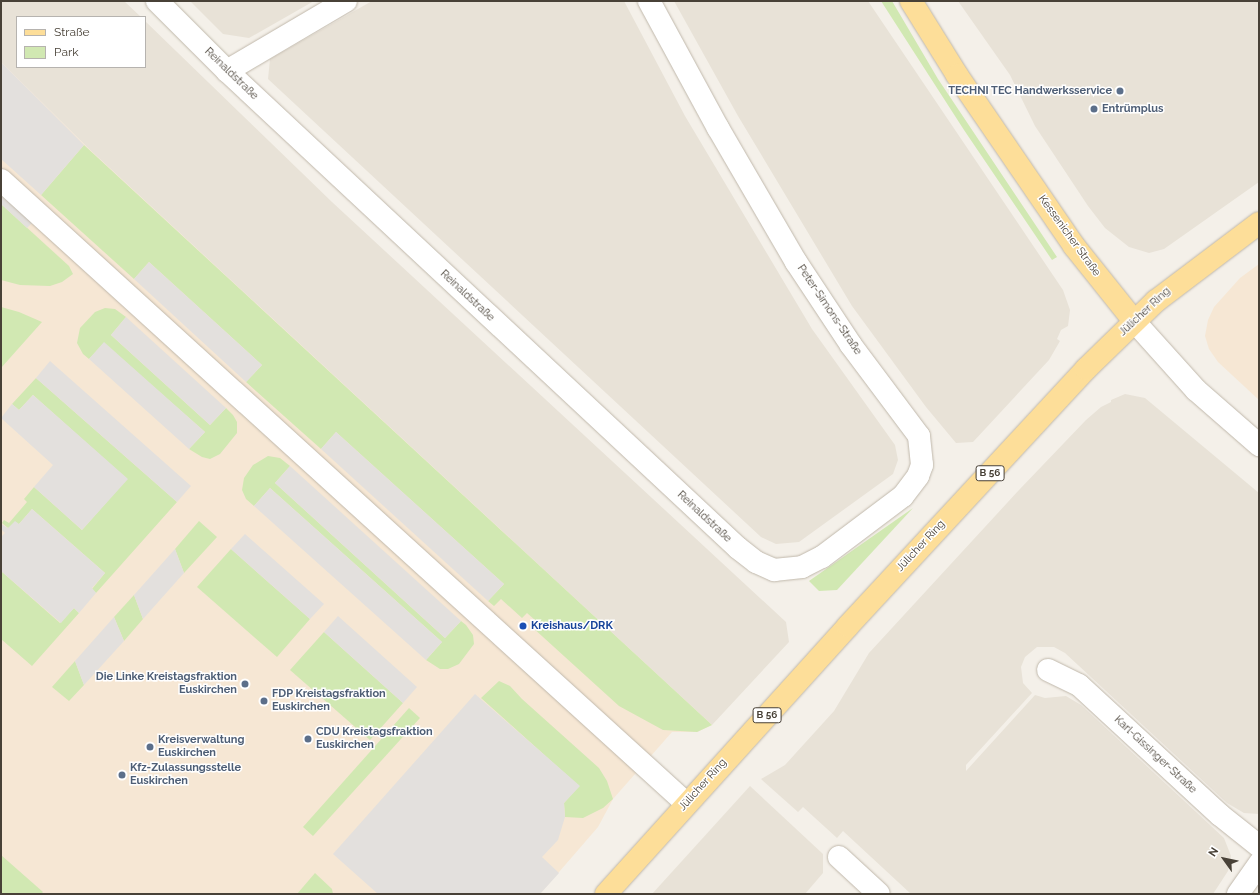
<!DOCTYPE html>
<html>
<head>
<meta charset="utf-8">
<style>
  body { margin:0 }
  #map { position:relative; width:1260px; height:895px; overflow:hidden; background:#f4f0e9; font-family:Raleway,sans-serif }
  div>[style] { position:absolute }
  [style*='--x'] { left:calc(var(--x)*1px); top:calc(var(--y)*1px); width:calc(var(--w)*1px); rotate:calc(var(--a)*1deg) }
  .residential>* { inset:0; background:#e8e2d7 }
  .commercial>* { inset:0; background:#f6e7d4 }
  .green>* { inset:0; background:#d1e8b2 }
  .parking>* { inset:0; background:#e3e0dd }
  .roads { filter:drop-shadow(0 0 1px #c0b8ab) drop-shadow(0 0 1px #c0b8ab) }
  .minor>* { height:22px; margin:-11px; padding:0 11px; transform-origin:11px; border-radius:11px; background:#fff }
  .major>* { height:22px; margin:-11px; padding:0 11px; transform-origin:11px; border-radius:11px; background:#fdde99 }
  .dots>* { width:11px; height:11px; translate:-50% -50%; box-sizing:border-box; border:2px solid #fff; border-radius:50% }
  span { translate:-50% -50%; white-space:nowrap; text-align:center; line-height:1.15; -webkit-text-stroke:3px #fff; paint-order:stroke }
  .shield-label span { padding:1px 3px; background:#fff; border:1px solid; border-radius:3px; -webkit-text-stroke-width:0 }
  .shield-label { font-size:10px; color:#484137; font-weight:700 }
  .street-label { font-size:11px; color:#484137 }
  .service-label { font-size:11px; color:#4e5e75; font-weight:700 }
  .right { translate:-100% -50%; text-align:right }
  .left { translate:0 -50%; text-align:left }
  .transit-label { font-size:11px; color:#164399; font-weight:700 }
  .frame { position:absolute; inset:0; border:2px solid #484137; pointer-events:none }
  .legend { position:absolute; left:16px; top:16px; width:130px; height:52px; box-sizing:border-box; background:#fff; border:1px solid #b6b3af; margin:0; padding:5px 7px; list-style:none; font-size:12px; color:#484137 }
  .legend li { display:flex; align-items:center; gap:8px; height:20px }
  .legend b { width:20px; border:1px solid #b6b3af }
  .north { position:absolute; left:1204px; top:839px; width:40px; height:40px; -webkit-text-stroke:3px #fff; paint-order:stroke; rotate:303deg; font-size:11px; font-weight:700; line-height:16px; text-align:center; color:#484137 }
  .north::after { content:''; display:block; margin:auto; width:14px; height:18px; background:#484137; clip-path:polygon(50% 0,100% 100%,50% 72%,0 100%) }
</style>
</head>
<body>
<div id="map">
  <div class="residential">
    <i style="clip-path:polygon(1px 1px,124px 1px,141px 17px,17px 17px,17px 67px,145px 67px,145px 21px,332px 202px,786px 622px,789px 642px,712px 725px,89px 149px,1px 62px)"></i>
    <i style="clip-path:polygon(190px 1px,314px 1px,249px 38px,223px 34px)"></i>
    <i style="clip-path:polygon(372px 1px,624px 1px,685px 116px,812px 329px,895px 445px,898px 460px,893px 474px,799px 542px,776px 544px,761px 537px,268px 79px,270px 59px)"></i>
    <i style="clip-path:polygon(674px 1px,868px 1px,1063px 290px,1070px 310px,1068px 326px,1061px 330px,1057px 339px,1060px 341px,1049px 360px,973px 442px,956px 443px,926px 407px,852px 306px,738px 116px)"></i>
    <i style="clip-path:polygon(958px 1px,1259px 1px,1259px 182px,1164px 249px,1149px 253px,1129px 247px,1105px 228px,1088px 206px,1035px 126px,1010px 75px)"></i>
    <i style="clip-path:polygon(1125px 394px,1145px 398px,1259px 493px,1259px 814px,1244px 813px,1227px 803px,1065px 653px,1054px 647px,1037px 647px,1025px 657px,1021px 667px,1023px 683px,1032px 693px,966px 765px,966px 771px,1035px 695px,1045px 698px,1066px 696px,1081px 705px,1224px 838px,1231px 856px,1228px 871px,1213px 894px,911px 894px,843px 831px,837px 838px,803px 807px,798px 812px,761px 779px,785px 765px,834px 711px,869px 653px,1019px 490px,1086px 420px,1101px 407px,1111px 402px,1111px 400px)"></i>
    <i style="clip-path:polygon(750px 786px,823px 854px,823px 873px,805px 894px,652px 894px)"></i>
  </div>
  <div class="commercial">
    <i style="clip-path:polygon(1px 62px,89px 149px,712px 725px,697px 732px,672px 732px,613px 799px,598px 827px,540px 894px,1px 894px)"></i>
    <i style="clip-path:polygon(1259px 264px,1259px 400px,1218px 362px,1209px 349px,1205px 336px,1208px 320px,1214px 307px,1240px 278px)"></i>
  </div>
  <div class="green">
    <i style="clip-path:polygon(881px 1px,892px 1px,938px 79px,1057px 257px,1052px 260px,964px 130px)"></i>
    <i style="clip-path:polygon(84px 145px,712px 725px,697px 732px,663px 730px,619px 706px,532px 627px,536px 621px,527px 613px,522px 618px,501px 599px,494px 606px,488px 601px,504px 584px,336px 432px,321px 449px,246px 382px,262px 365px,149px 262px,134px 279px,41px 195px)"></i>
    <i style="clip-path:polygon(1px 204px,69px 266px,73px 274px,62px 282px,50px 286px,20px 285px,1px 280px)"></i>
    <i style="clip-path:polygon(1px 307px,19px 312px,42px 322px,1px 368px)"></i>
    <i style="clip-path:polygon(105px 308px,115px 309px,126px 317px,111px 335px,210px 425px,226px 408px,233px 415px,237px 422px,237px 433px,220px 454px,210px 459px,202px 457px,189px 449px,205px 432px,104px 343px,89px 359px,83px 354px,77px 343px,80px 328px,95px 312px)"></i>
    <i style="clip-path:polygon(36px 378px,177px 502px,96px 593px,92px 589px,105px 573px,32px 509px,19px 524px,8px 528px,2px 523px,4px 520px,9px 523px,27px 502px,24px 499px,34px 487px,82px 530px,127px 479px,33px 395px,19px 410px,12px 404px)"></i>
    <i style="clip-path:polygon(268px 456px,280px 458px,290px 466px,275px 483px,445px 638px,461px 621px,466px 625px,473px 635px,474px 644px,459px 664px,448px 669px,440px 669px,426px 660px,442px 642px,270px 488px,254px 506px,246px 499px,242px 490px,244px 478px,253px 465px)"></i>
    <i style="clip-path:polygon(913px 508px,837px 590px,819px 591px,809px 581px)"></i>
    <i style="clip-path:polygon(199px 521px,217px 537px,184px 573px,175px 549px)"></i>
    <i style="clip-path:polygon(231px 549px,310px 619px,277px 657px,197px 587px)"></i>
    <i style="clip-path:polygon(1px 571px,60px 623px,74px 608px,79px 613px,32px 666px,1px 639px)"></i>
    <i style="clip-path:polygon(134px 595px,143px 619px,124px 641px,114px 617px)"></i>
    <i style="clip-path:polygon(324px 632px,403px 703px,370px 740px,290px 670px)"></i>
    <i style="clip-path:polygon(75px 661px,84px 685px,69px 701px,52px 687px)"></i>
    <i style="clip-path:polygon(499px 681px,510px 686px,522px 699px,599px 768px,607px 781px,613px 799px,603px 808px,583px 818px,565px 817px,564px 803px,579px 786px,481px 698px)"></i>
    <i style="clip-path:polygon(409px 708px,420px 718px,313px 836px,303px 827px)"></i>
    <i style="clip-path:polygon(1px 855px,43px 892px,41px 894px,1px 894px)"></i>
    <i style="clip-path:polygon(315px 873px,332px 889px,333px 894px,297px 894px)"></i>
  </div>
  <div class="parking">
    <i style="clip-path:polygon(1px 62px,84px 145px,41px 195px,1px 159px)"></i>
    <i style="clip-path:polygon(1px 190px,35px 220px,27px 228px,1px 204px)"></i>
    <i style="clip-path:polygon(149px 262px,262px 365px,246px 382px,134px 279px)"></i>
    <i style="clip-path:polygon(126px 317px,226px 408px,210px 425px,111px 335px)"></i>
    <i style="clip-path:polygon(104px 342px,205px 432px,189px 449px,89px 359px)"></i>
    <i style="clip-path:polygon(50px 361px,191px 486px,177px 502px,36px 378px)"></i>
    <i style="clip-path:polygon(33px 395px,128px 479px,82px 530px,34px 487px,53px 465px,1px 418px,12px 404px,19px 410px)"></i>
    <i style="clip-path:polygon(336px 432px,504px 584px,488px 601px,321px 449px)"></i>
    <i style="clip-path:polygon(290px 466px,461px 621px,445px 638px,275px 483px)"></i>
    <i style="clip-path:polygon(270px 488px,442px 642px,426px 660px,254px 506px)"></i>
    <i style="clip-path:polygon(32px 509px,105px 573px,92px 588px,96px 593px,79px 613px,74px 608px,61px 623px,1px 571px,1px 537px,5px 533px,1px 529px,1px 524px,8px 528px,15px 521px,19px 524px)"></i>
    <i style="clip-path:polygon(245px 534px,324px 604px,310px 619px,231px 549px)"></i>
    <i style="clip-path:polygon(175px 549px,184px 573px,143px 619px,134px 595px)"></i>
    <i style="clip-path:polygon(338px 616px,417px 687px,403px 703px,324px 632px)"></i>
    <i style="clip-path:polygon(114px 617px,124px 641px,84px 685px,75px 661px)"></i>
    <i style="clip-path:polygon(475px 694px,580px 786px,564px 803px,565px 817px,558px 840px,542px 857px,559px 873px,540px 894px,378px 894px,333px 854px)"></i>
  </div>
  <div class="roads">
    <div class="minor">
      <i style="--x:157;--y:1;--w:99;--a:45"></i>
      <i style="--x:227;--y:71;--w:699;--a:43.03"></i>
      <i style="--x:738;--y:548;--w:23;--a:38"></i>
      <i style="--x:756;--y:562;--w:20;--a:24"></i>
      <i style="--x:774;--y:570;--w:28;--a:-6"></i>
      <i style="--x:802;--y:567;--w:22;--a:-27"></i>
      <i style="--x:822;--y:557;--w:101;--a:-37"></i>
      <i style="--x:903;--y:496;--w:25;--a:-53"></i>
      <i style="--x:918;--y:476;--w:12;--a:-70"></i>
      <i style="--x:922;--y:465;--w:29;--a:-96"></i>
      <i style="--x:919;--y:436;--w:114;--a:-126.8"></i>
      <i style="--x:851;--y:345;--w:100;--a:-123.5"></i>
      <i style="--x:796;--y:262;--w:155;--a:-120.2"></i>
      <i style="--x:718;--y:128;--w:145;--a:-118.5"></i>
      <i style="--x:227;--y:71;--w:138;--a:-30.5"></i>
      <i style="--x:1;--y:180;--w:926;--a:42.29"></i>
      <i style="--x:1134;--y:321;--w:93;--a:48.1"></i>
      <i style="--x:1196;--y:390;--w:84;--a:41.1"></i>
      <i style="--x:1048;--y:670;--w:34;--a:26"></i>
      <i style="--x:1079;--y:685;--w:192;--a:42.7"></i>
      <i style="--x:1220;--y:815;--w:50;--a:38.5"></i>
      <i style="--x:839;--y:857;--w:54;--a:42.8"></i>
      <i style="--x:1238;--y:894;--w:37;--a:-55"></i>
    </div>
    <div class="major">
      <i style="--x:911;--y:1;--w:87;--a:58.1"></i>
      <i style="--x:957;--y:75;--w:207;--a:55.6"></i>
      <i style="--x:1074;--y:246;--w:96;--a:51.3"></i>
      <i style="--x:606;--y:894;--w:361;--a:-47.9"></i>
      <i style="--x:848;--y:626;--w:350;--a:-47.2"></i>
      <i style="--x:1086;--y:369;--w:98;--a:-44.2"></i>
      <i style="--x:1156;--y:301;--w:129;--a:-37.1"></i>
    </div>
  </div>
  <div class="dots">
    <i style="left:1120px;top:91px;background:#5c6f8a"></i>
    <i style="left:1094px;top:109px;background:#5c6f8a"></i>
    <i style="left:523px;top:626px;background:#1a4fb4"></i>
    <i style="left:245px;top:684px;background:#5c6f8a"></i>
    <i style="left:264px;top:701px;background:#5c6f8a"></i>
    <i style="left:308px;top:739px;background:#5c6f8a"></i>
    <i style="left:150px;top:747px;background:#5c6f8a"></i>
    <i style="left:122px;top:775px;background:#5c6f8a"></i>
  </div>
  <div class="shield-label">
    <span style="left:990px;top:473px">B 56</span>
    <span style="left:767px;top:715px">B 56</span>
  </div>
  <div class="street-label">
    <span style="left:231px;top:74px;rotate:44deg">Reinaldstraße</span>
    <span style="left:1069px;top:236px;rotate:54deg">Kessenicher Straße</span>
    <span style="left:467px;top:296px;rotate:43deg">Reinaldstraße</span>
    <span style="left:829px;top:310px;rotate:56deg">Peter-Simons-Straße</span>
    <span style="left:1145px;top:312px;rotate:-43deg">Jülicher Ring</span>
    <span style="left:704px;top:517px;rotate:43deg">Reinaldstraße</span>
    <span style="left:921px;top:546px;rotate:-47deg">Jülicher Ring</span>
    <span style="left:1155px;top:755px;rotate:43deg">Karl-Gissinger-Straße</span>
    <span style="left:703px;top:785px;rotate:-48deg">Jülicher Ring</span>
  </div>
  <div class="service-label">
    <span class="right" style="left:1112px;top:91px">TECHNI TEC Handwerksservice</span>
    <span class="left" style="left:1102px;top:109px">Entrümplus</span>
    <span class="right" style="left:237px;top:684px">Die Linke Kreistagsfraktion<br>Euskirchen</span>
    <span class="left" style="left:272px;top:701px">FDP Kreistagsfraktion<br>Euskirchen</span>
    <span class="left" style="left:316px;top:739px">CDU Kreistagsfraktion<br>Euskirchen</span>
    <span class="left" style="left:158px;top:747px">Kreisverwaltung<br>Euskirchen</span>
    <span class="left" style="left:130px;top:775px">Kfz-Zulassungsstelle<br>Euskirchen</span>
  </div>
  <div class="transit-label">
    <span class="left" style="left:531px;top:626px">Kreishaus/DRK</span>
  </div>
  <div class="frame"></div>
  <ul class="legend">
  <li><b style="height:5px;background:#fdde99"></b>Straße</li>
  <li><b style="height:11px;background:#d1e8b2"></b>Park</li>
  </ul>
  <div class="north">N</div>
</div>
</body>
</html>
